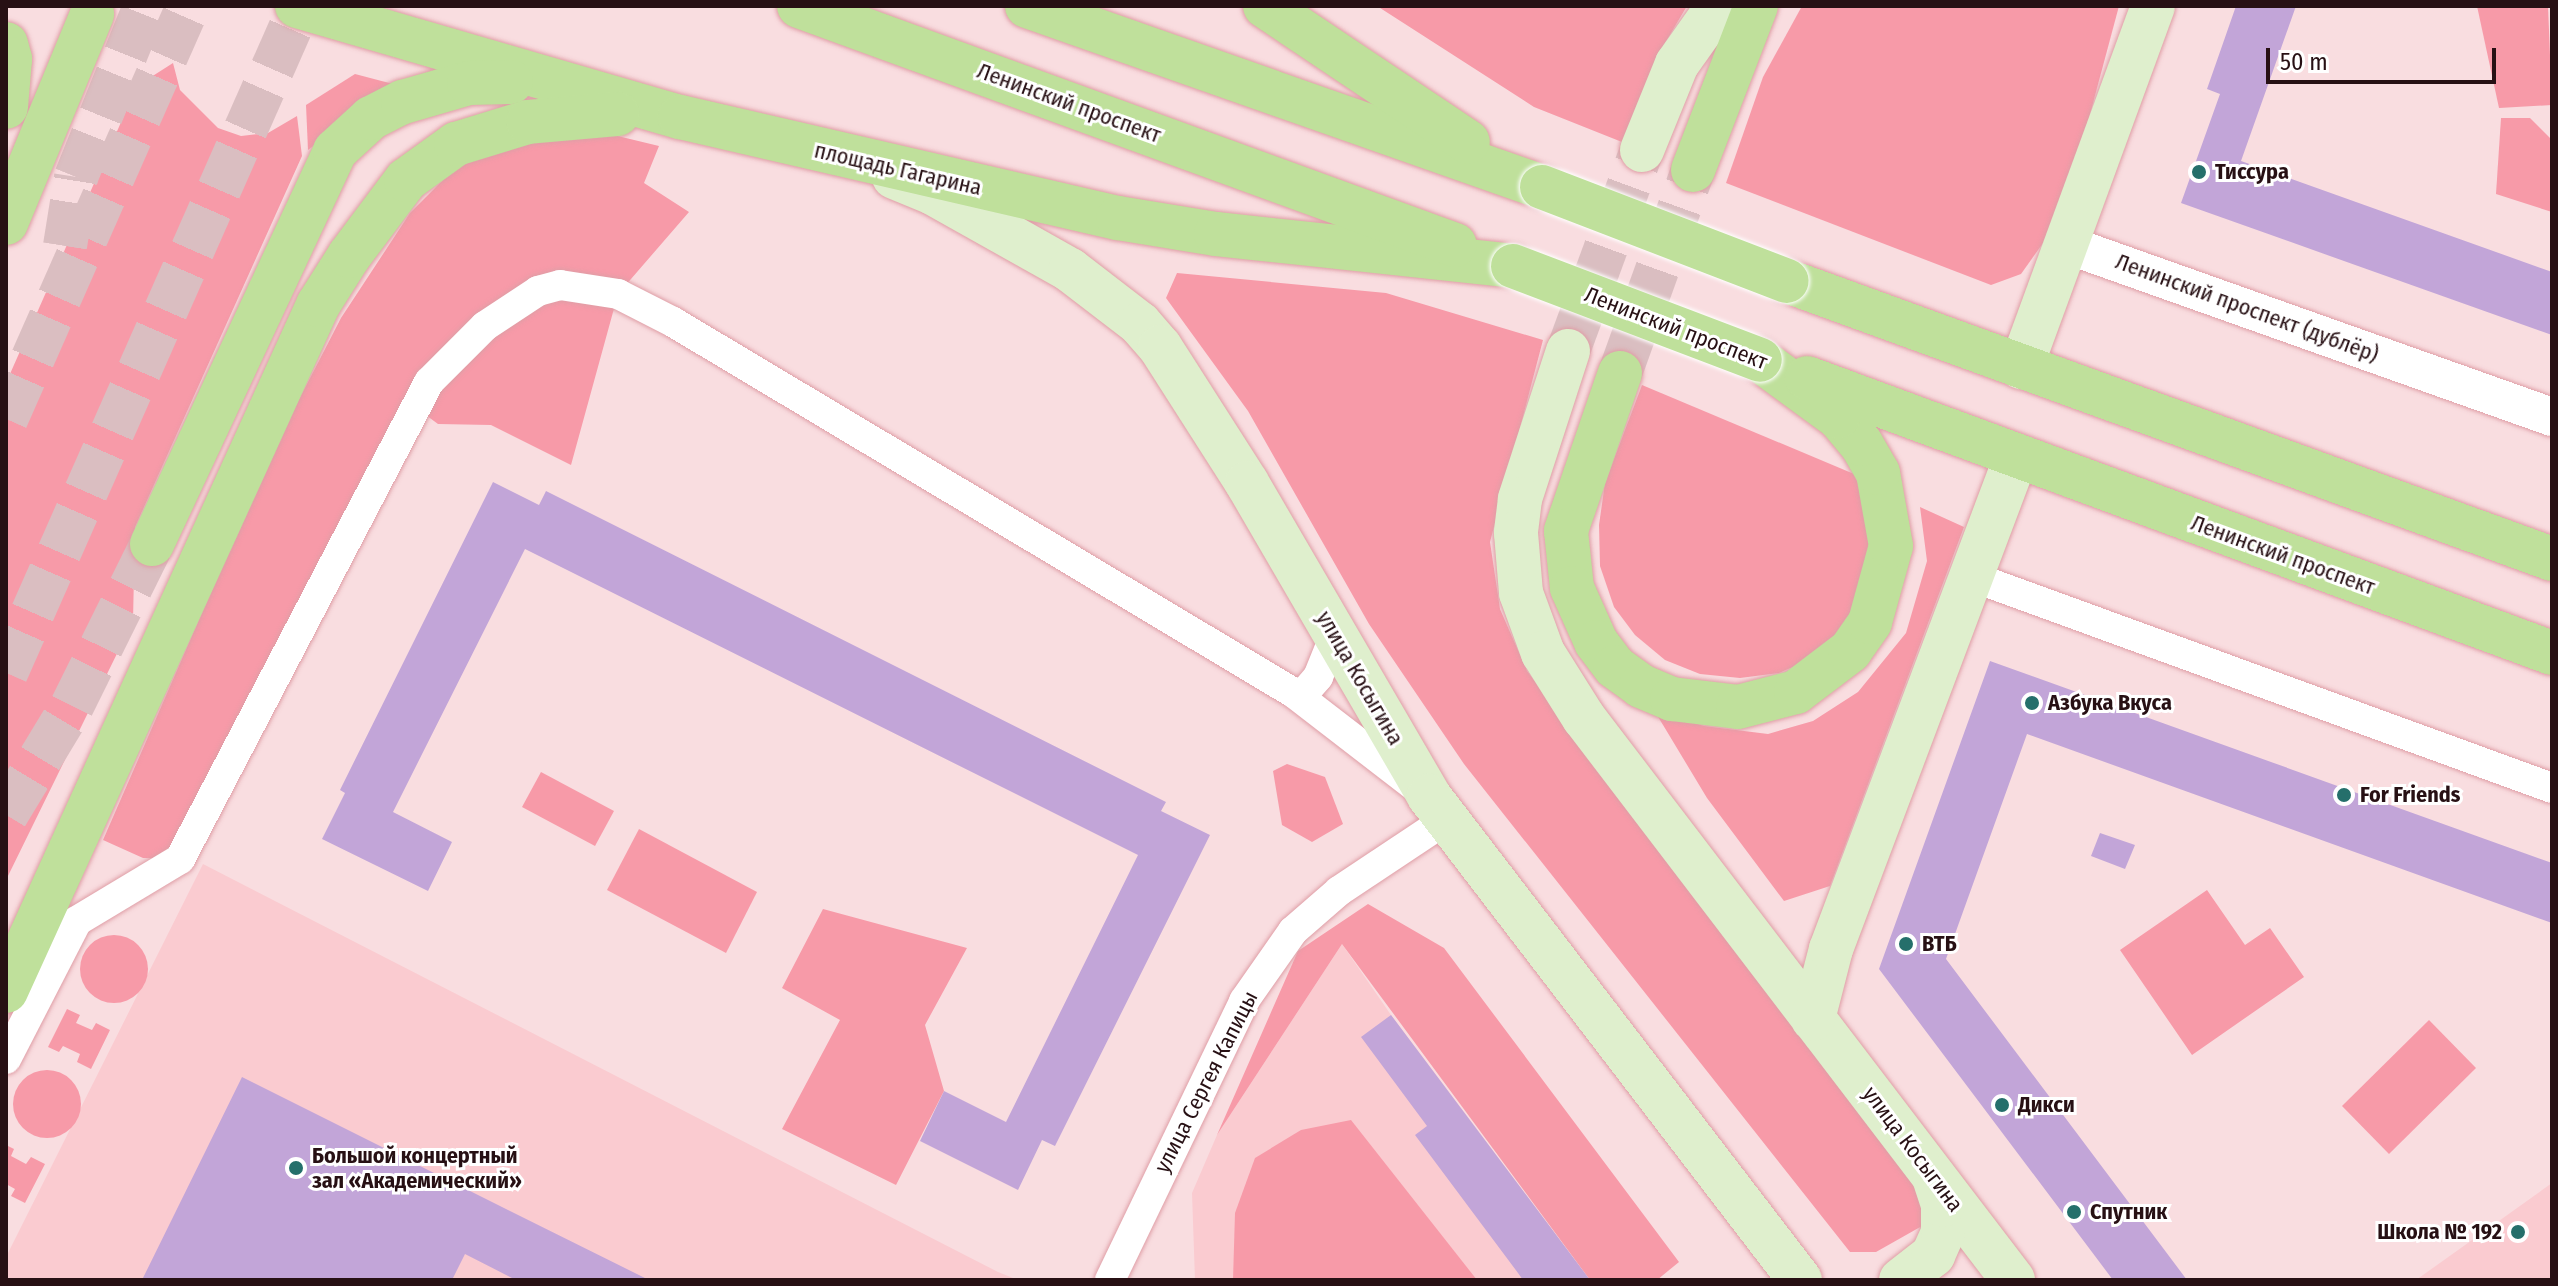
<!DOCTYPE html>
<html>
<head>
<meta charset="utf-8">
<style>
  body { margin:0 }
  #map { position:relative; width:2558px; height:1286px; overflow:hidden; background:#f9dde0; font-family:"Fira Sans Condensed",sans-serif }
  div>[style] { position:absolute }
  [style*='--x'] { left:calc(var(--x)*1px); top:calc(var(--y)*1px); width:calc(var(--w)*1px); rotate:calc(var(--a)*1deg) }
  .built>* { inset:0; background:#facbd0 }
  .green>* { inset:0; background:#f79aa8 }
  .round { border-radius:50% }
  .building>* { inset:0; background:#c2a5d8 }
  .secondary-tunnel>* { height:44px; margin-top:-22px; transform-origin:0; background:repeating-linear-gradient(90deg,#dabec1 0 44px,transparent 0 66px) }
  .primary-tunnel>* { height:44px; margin-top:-22px; transform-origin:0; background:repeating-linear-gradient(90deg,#dabec1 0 44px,transparent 0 66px) }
  .roads { filter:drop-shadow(0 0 2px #df9ea6) drop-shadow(0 0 2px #df9ea6) }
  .minor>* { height:30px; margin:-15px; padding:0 15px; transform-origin:15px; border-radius:15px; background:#fff }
  .tertiary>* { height:38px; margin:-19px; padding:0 19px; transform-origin:19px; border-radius:19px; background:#fff }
  .secondary>* { height:44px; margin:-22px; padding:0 22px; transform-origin:22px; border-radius:22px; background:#dfefcd }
  .primary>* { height:44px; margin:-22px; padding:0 22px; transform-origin:22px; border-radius:22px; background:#bfe09b }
  .bridges { filter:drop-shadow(0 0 2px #fff) drop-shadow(0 0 2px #fff) }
  .primary-bridge>* { height:44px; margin:-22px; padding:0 22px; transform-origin:22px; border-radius:22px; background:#bfe09b }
  .dots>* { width:22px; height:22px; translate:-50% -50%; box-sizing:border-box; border:4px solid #fff; border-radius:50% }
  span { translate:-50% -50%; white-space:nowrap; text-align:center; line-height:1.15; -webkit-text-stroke:6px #fff; paint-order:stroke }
  .street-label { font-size:22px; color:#271014 }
  .poi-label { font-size:22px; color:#271014; font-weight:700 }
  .left { translate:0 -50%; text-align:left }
  .right { translate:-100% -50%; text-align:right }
  .frame { position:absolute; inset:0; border:8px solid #271014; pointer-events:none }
  .scale { position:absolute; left:2266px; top:48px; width:230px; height:36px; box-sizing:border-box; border:4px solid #271014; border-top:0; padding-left:10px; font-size:24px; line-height:28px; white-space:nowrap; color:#271014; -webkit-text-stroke:6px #fff; paint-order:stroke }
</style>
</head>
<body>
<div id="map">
  <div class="built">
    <i style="clip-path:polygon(203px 864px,998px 1272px,1018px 1280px,6px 1280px,6px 1257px)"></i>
    <i style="clip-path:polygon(1342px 944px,1391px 1015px,1590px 1280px,1195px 1280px,1192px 1193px,1217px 1135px)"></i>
    <i style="clip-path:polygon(2552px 1183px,2552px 1280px,2416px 1280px)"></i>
  </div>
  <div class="green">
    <i style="clip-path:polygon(1377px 6px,1687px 6px,1665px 43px,1632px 146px,1534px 107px)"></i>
    <i style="clip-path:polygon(1802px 6px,2119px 6px,2063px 215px,2021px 274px,1991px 285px,1726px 183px,1763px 77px)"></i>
    <i style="clip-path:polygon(2477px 6px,2548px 6px,2552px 105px,2499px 108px)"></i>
    <i style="clip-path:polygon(173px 63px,180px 90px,218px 128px,241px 136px,268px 133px,297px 116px,302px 156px,135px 527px,133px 621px,6px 880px,6px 383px,137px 86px)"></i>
    <i style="clip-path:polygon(355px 74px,393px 84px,308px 150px,306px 105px)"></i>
    <i style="clip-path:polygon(2501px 118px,2530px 118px,2552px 140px,2552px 212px,2496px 194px)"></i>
    <i style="clip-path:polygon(601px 132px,659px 146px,644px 183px,689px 212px,618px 294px,571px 465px,491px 425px,438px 424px,415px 407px,180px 859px,143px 858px,103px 840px,274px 448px,341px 318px,410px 213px,456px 167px,526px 143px)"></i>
    <i style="clip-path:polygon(1177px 273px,1386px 293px,1543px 340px,1490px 542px,1500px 609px,1527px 671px,1928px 1200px,1922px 1226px,1876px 1252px,1850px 1252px,1464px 764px,1369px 624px,1248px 411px,1166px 298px)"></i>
    <i style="clip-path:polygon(1642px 385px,1854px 474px,1871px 515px,1872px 552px,1865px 588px,1835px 639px,1811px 659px,1779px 673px,1740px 678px,1700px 674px,1665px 660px,1635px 635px,1614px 607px,1600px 566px,1599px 525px,1605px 483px)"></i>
    <i style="clip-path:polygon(1920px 507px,1964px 527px,1830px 886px,1784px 901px,1707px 798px,1654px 710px,1704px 726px,1768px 734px,1813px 721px,1858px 692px,1906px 633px,1927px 561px)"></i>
    <i style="clip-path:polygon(1287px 764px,1325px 777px,1343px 824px,1312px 842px,1282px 825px,1273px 771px)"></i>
    <i style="clip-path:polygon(541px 772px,614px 811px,595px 846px,522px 807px)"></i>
    <i style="clip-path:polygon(639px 829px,757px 892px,726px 953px,607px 890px)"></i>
    <i style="clip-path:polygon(2207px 890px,2245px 945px,2270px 928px,2304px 977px,2192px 1055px,2120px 950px)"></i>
    <i style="clip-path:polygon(1368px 904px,1444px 948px,1679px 1262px,1657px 1280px,1590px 1280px,1342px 944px,1217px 1135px,1298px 951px)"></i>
    <i style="clip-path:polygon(823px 909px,967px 948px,925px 1025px,944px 1091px,896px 1185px,782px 1129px,840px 1020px,782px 988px)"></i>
    <i class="round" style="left:80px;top:935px;width:68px;height:68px"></i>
    <i style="clip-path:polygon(67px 1009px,80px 1015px,76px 1023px,92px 1030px,96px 1023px,110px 1030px,91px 1069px,77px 1062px,80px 1054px,63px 1046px,59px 1052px,48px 1047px)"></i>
    <i style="clip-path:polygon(2429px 1020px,2476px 1068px,2389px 1154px,2342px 1106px)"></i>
    <i class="round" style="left:13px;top:1070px;width:68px;height:68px"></i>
    <i style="clip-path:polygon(1351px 1120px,1477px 1280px,1233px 1280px,1235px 1213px,1255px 1158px,1301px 1130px)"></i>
    <i style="clip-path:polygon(6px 1145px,14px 1149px,11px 1156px,26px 1164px,31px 1157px,45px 1164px,25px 1203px,11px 1196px,15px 1189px,6px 1184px)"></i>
  </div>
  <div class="building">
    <i style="clip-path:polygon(2236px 6px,2296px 6px,2241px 161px,2552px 272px,2552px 335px,2181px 203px,2220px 94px,2207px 89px)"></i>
    <i style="clip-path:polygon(493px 482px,539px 505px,546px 491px,1166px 802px,1161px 811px,1210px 835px,1055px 1146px,1042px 1140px,1018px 1190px,920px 1141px,944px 1091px,1006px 1122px,1138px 855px,525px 549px,393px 812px,452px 842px,428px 891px,322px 839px,345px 793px,340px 790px)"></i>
    <i style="clip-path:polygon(1990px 661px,2552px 863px,2552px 923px,2027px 734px,1946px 959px,2187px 1280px,2113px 1280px,1879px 969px)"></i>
    <i style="clip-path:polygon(2100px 833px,2135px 845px,2125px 869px,2091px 856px)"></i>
    <i style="clip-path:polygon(1391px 1015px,1590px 1280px,1523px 1280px,1518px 1273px,1415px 1135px,1427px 1126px,1361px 1037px)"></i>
    <i style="clip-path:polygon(242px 1077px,500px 1206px,649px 1280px,516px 1280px,465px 1254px,452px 1280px,142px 1280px)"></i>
  </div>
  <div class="secondary-tunnel">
    <i style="--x:1568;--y:351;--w:214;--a:-69.8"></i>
  </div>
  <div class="primary-tunnel">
    <i style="--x:65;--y:246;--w:70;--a:-80.9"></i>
    <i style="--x:76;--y:177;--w:184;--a:-68"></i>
    <i style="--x:1620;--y:373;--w:216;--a:-70.2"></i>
    <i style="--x:6;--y:419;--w:451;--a:-66.2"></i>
    <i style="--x:6;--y:673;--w:729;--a:-66.21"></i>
    <i style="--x:6;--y:815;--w:127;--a:-58.8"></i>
    <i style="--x:72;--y:706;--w:181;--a:-63.7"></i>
  </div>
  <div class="roads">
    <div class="minor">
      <i style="--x:1973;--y:577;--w:616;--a:20.02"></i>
      <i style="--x:1294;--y:693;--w:11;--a:-5"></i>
      <i style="--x:1305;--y:692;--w:20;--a:-49"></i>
      <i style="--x:1318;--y:677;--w:45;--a:-68"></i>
      <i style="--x:6;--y:1059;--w:155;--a:-62.8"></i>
      <i style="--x:77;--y:921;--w:120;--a:-31"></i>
      <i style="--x:180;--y:859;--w:538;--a:-62.43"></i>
      <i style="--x:429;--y:382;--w:79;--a:-45"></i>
      <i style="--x:485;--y:326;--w:64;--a:-33.4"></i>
      <i style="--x:538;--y:291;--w:23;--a:-15"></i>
      <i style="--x:560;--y:285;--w:59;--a:8.8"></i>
      <i style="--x:618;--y:294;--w:62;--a:27"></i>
      <i style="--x:673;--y:322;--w:723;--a:30.86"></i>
      <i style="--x:1294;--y:693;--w:155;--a:37.7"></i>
      <i style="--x:1110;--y:1280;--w:310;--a:-64.3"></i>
      <i style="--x:1244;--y:1001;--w:85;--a:-55"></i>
      <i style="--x:1293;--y:931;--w:61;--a:-41"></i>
      <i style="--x:1339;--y:891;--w:128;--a:-33.6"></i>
    </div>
    <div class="tertiary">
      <i style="--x:2065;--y:244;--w:517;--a:19.56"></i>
    </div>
    <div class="secondary">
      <i style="--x:1642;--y:150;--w:93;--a:-67.9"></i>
      <i style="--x:1677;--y:64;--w:71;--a:-54.7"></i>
      <i style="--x:894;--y:177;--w:42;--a:22.3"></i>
      <i style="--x:933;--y:193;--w:157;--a:29.3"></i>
      <i style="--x:1070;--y:270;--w:88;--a:37.6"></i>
      <i style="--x:1140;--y:324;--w:30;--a:49"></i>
      <i style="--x:1160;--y:347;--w:161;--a:57.4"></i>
      <i style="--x:1247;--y:483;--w:362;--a:59.8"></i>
      <i style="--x:1429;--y:796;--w:610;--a:52.53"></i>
      <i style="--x:1568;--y:351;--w:156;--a:108"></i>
      <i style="--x:1520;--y:499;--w:34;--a:97"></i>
      <i style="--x:1516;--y:533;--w:60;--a:85.2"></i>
      <i style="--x:1521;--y:593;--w:64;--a:69.9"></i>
      <i style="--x:1543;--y:653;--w:77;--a:57.8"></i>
      <i style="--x:1584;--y:718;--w:707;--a:52.64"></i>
      <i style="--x:2021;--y:367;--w:384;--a:-69.9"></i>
      <i style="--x:1813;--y:1019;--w:72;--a:-75.6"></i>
      <i style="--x:1831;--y:949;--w:526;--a:-69.39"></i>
      <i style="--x:1901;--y:1280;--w:41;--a:-38"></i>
      <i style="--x:1933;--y:1255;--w:24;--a:-66"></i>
      <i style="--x:1943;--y:1233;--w:28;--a:-90"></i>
      <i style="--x:1943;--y:1205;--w:28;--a:-108"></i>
    </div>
    <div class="primary">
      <i style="--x:297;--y:6;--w:399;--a:16.2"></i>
      <i style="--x:680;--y:117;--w:449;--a:13"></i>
      <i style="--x:1118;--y:218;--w:99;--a:9.3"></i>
      <i style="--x:1216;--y:234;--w:299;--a:6.1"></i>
      <i style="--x:799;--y:6;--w:698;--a:20.02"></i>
      <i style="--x:1027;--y:6;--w:546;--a:19.36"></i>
      <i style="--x:1265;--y:6;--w:244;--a:33.8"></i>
      <i style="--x:6;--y:44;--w:16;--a:75"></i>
      <i style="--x:10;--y:59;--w:48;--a:94.8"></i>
      <i style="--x:1693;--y:170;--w:176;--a:-69"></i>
      <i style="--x:6;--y:223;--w:226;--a:-67.6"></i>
      <i style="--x:1787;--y:281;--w:814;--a:19.97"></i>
      <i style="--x:1620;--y:373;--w:167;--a:108.9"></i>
      <i style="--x:1566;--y:531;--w:57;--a:84"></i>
      <i style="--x:1572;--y:588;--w:59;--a:66"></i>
      <i style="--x:1596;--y:642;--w:31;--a:53"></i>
      <i style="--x:1615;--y:667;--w:32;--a:36"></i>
      <i style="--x:1641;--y:686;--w:34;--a:23"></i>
      <i style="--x:1672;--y:699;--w:66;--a:6.9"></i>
      <i style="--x:1738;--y:707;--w:60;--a:-14.5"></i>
      <i style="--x:1796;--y:692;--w:68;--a:-37.2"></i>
      <i style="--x:1850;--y:651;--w:35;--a:-55"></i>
      <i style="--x:1870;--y:622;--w:79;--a:-74.6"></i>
      <i style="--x:1891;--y:546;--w:74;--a:-100.1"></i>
      <i style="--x:1878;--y:473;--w:34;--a:-120"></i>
      <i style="--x:1861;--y:444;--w:35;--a:-130"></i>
      <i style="--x:1838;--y:417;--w:97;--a:-143.8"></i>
      <i style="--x:1807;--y:378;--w:794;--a:20.26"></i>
      <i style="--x:152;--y:544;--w:434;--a:-65"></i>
      <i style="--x:335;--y:151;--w:49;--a:-42.5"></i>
      <i style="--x:371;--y:118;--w:36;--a:-27"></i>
      <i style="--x:403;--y:102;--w:69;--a:-16.1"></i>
      <i style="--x:469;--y:83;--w:42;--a:-1.4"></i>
      <i style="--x:6;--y:991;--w:754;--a:-65.54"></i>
      <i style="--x:318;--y:305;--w:58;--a:-57.7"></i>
      <i style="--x:349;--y:256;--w:95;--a:-53.1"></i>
      <i style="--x:406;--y:180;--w:62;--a:-35.8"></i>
      <i style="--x:456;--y:144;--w:75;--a:-17"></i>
      <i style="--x:528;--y:122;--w:90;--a:-5.1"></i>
    </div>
  </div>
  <div class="bridges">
    <div class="primary-bridge">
      <i style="--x:1542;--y:187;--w:262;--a:21"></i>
      <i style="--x:1513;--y:266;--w:264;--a:20.8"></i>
    </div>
  </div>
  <div class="dots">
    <i style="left:2199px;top:172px;background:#256f6b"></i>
    <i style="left:2032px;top:703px;background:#256f6b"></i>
    <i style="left:2344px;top:795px;background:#256f6b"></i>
    <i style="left:1906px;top:944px;background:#256f6b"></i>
    <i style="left:2002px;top:1105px;background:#256f6b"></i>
    <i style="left:296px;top:1168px;background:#256f6b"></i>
    <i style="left:2074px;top:1212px;background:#256f6b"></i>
    <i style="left:2518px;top:1232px;background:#256f6b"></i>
  </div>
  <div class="street-label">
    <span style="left:1069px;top:103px;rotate:20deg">Ленинский проспект</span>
    <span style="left:898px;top:169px;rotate:13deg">площадь Гагарина</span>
    <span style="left:2247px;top:308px;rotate:20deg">Ленинский проспект (дублёр)</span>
    <span style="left:1676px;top:328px;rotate:21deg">Ленинский проспект</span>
    <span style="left:2283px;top:555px;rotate:20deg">Ленинский проспект</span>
    <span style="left:1360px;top:678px;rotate:60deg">улица Косыгина</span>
    <span style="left:1206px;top:1082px;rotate:-63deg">улица Сергея Капицы</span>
    <span style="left:1913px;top:1149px;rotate:53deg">улица Косыгина</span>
  </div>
  <div class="poi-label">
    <span class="left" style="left:2215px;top:172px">Тиссура</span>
    <span class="left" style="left:2048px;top:703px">Азбука Вкуса</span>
    <span class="left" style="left:2360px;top:795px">For Friends</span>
    <span class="left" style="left:1922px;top:944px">ВТБ</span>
    <span class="left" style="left:2018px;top:1105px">Дикси</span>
    <span class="left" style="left:312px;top:1168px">Большой концертный<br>зал «Академический»</span>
    <span class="left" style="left:2090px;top:1212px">Спутник</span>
    <span class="right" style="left:2502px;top:1232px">Школа № 192</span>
  </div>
  <div class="frame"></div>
  <div class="scale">50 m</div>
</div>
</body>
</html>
